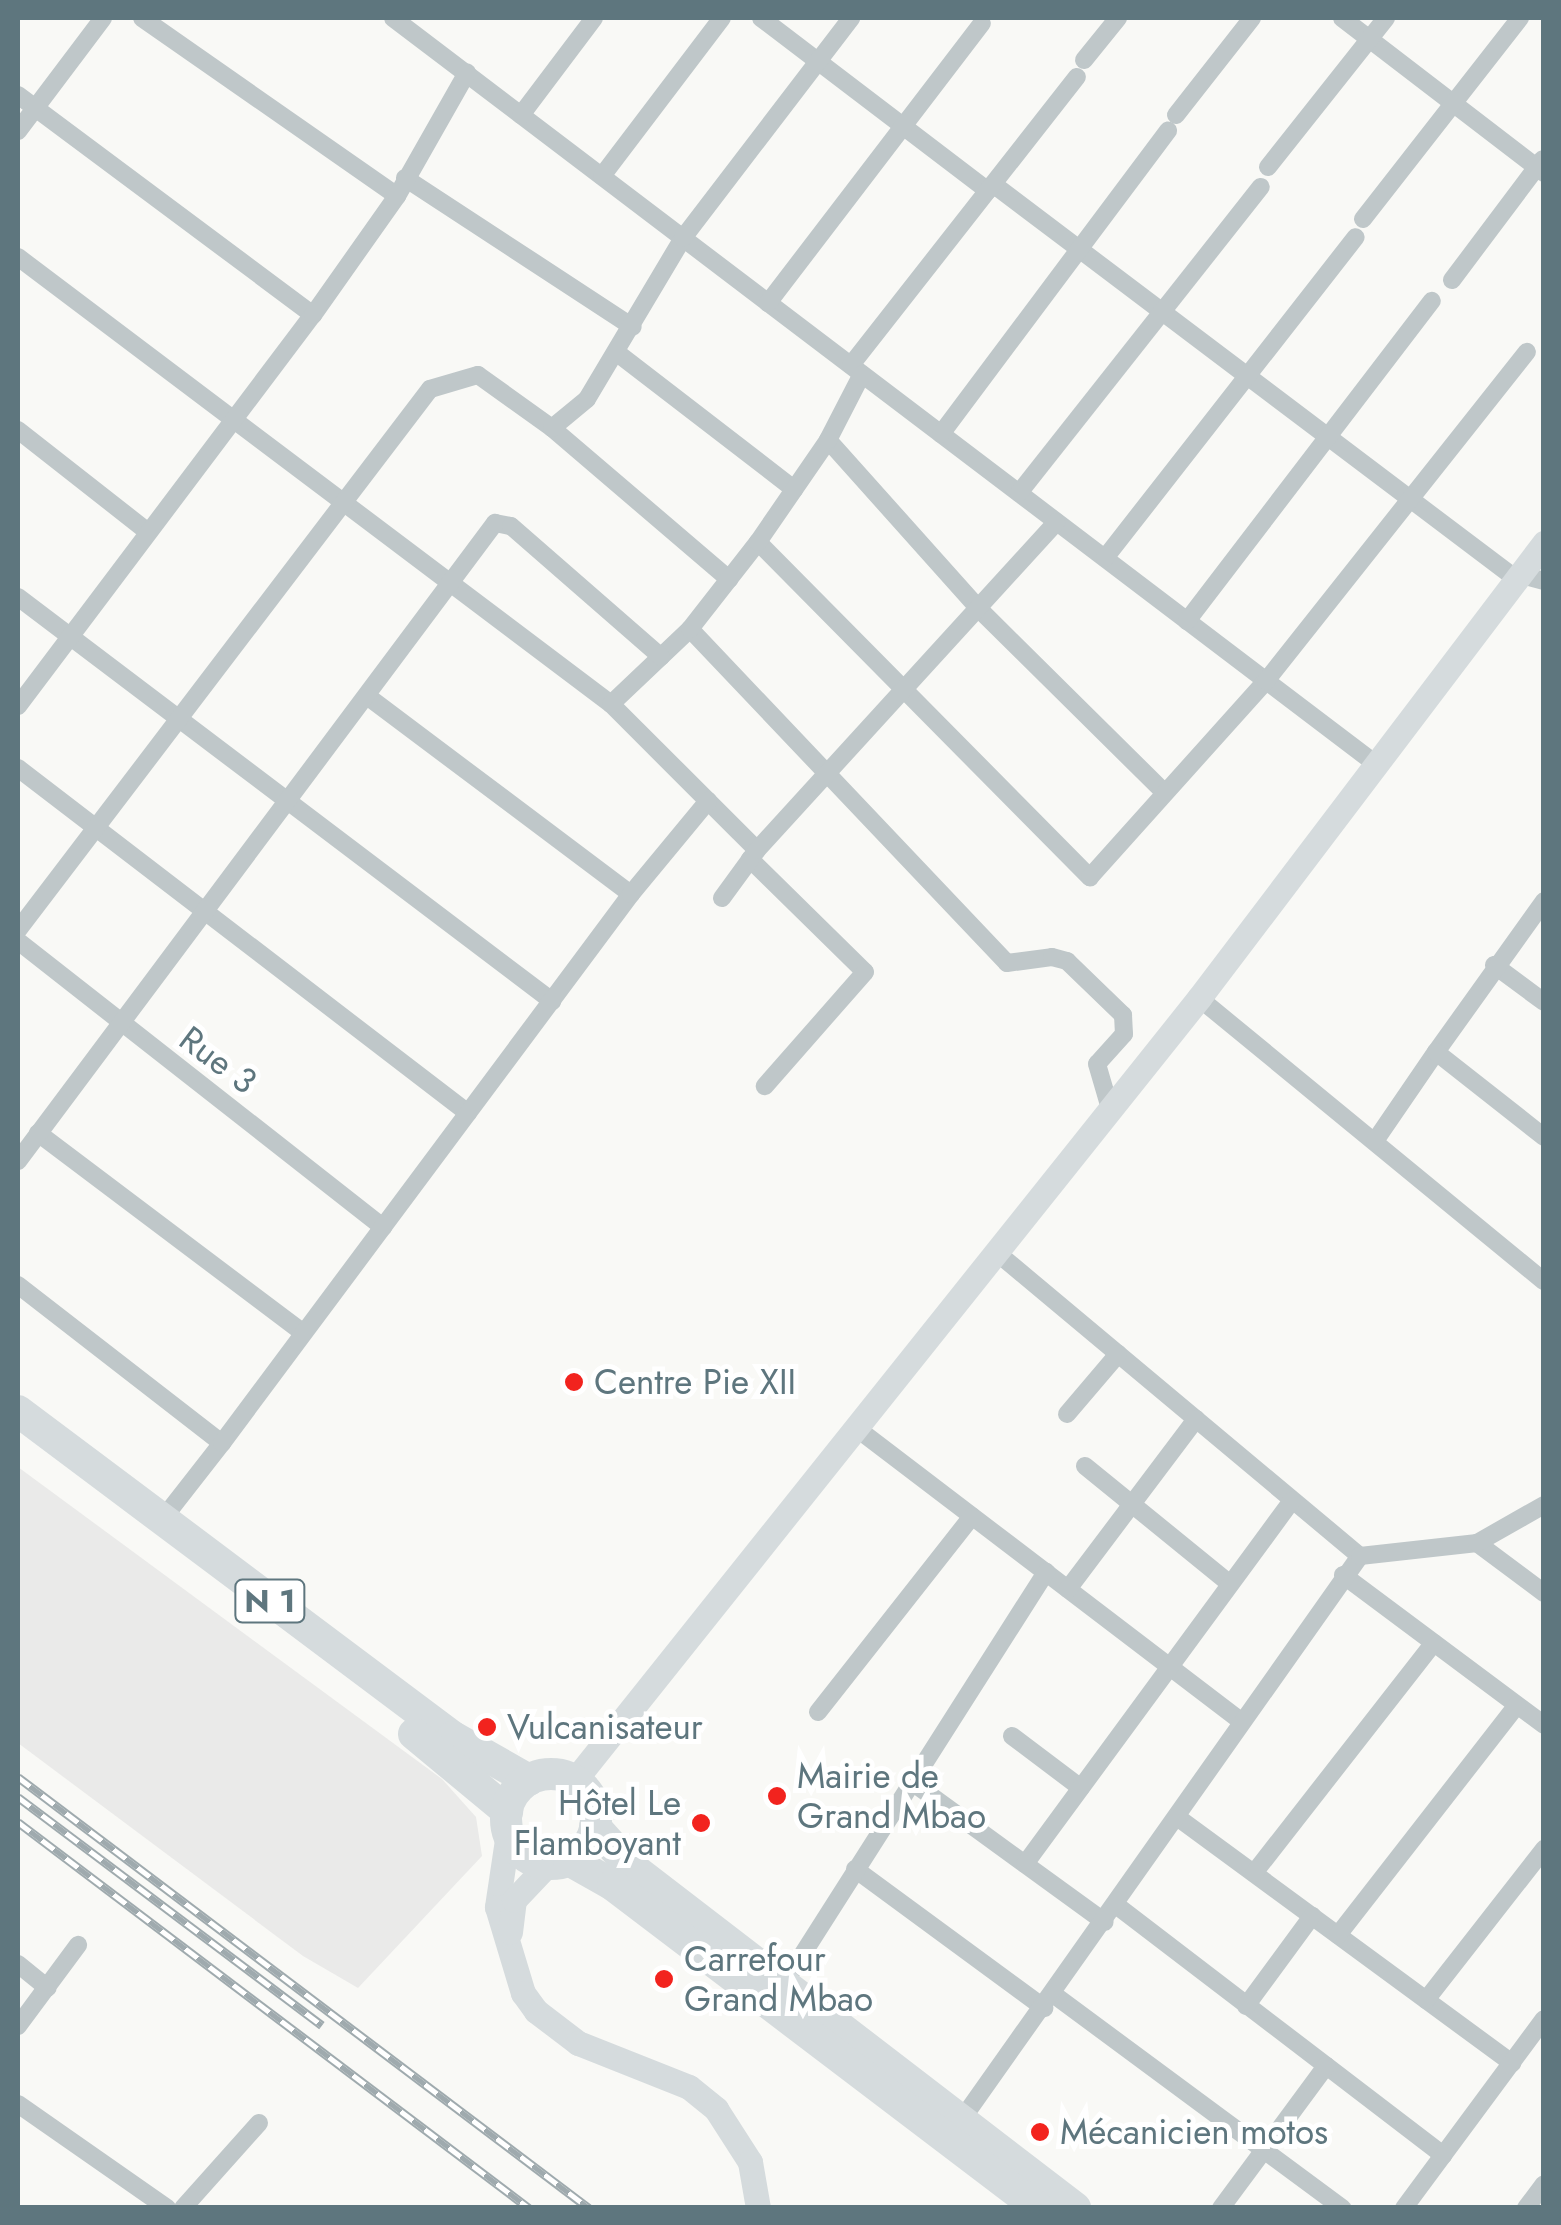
<!DOCTYPE html>
<html>
<head>
<meta charset="utf-8">
<style>
  body { margin:0 }
  #map { position:relative; width:1561px; height:2225px; overflow:hidden; background:#f9f9f6; font-family:Jost,sans-serif }
  div>[style] { position:absolute }
  [style*='--x'] { left:calc(var(--x)*1px); top:calc(var(--y)*1px); width:calc(var(--w)*1px); rotate:calc(var(--a)*1deg) }
  .built>* { inset:0; background:#eaeae9 }
  .street>* { height:18px; margin:-9px; padding:0 9px; transform-origin:9px; border-radius:9px; background:#bfc7c9 }
  .secondary>* { height:25px; margin:-12.5px; padding:0 12.5px; transform-origin:12.5px; border-radius:12.5px; background:#d5dbdd }
  .highway>* { height:32px; margin:-16px; padding:0 16px; transform-origin:16px; border-radius:16px; background:#d5dbdd }
  .highway>.ring { margin:-16px; padding:0; box-sizing:content-box; background:none; border:32px solid #d5dbdd; border-radius:50% }
  .rail>* { height:9px; margin-top:-4.5px; transform-origin:0; background:repeating-linear-gradient(90deg,#fff 0 15px,#9faaae 0 30px); box-sizing:border-box; border-block:2px solid #9faaae }
  .dots>* { width:28px; height:28px; translate:-50% -50%; box-sizing:border-box; border:5px solid #fff; border-radius:50% }
  span { translate:-50% -50%; white-space:nowrap; text-align:center; line-height:1.15; -webkit-text-stroke:10px #fff; paint-order:stroke }
  .shield-label span { padding:2px 8px; background:#fff; border:2px solid; border-radius:8px; -webkit-text-stroke-width:0 }
  .shield-label { font-size:32px; color:#5e767e; font-weight:700 }
  .street-label { font-size:35px; color:#5e767e }
  .poi-label { font-size:35px; color:#5e767e }
  .left { translate:0 -50%; text-align:left }
  .right { translate:-100% -50%; text-align:right }
  .frame { position:absolute; inset:0; border:20px solid #5e767e; pointer-events:none }
</style>
</head>
<body>
<div id="map">
  <div class="built">
    <i style="clip-path:polygon(18px 1467px,442px 1779px,476px 1817px,482px 1856px,358px 1988px,303px 1956px,18px 1743px)"></i>
  </div>
  <div class="street">
    <i style="--x:142;--y:18;--w:311;--a:34.9"></i>
    <i style="--x:393;--y:18;--w:1235;--a:37.2"></i>
    <i style="--x:761;--y:18;--w:285;--a:37.3"></i>
    <i style="--x:1342;--y:18;--w:255;--a:37.5"></i>
    <i style="--x:1084;--y:60;--w:54;--a:-51"></i>
    <i style="--x:18;--y:95;--w:368;--a:36.7"></i>
    <i style="--x:521;--y:115;--w:121;--a:-53"></i>
    <i style="--x:1176;--y:115;--w:123;--a:-51.9"></i>
    <i style="--x:18;--y:131;--w:141;--a:-53"></i>
    <i style="--x:1268;--y:167;--w:190;--a:-51.6"></i>
    <i style="--x:602;--y:176;--w:198;--a:-52.8"></i>
    <i style="--x:405;--y:178;--w:272;--a:33.2"></i>
    <i style="--x:993;--y:184;--w:654;--a:37.05"></i>
    <i style="--x:1363;--y:219;--w:255;--a:-52"></i>
    <i style="--x:18;--y:257;--w:743;--a:37.01"></i>
    <i style="--x:611;--y:704;--w:206;--a:45"></i>
    <i style="--x:1452;--y:280;--w:151;--a:-53.1"></i>
    <i style="--x:768;--y:303;--w:352;--a:-52.6"></i>
    <i style="--x:616;--y:352;--w:225;--a:37.6"></i>
    <i style="--x:851;--y:365;--w:366;--a:-51.9"></i>
    <i style="--x:552;--y:428;--w:233;--a:40.5"></i>
    <i style="--x:18;--y:430;--w:165;--a:38.1"></i>
    <i style="--x:941;--y:434;--w:379;--a:-53.2"></i>
    <i style="--x:828;--y:440;--w:225;--a:48.2"></i>
    <i style="--x:978;--y:608;--w:260;--a:44.7"></i>
    <i style="--x:1019;--y:493;--w:390;--a:-51.7"></i>
    <i style="--x:758;--y:542;--w:472;--a:45.3"></i>
    <i style="--x:1090;--y:877;--w:263;--a:-48.1"></i>
    <i style="--x:1266;--y:681;--w:420;--a:-51.6"></i>
    <i style="--x:1105;--y:558;--w:407;--a:-52"></i>
    <i style="--x:1518;--y:574;--w:27;--a:15"></i>
    <i style="--x:18;--y:597;--w:670;--a:37.11"></i>
    <i style="--x:1187;--y:621;--w:403;--a:-52.6"></i>
    <i style="--x:690;--y:629;--w:460;--a:46.5"></i>
    <i style="--x:1007;--y:963;--w:45;--a:-7.6"></i>
    <i style="--x:1052;--y:957;--w:16;--a:15"></i>
    <i style="--x:1067;--y:961;--w:78;--a:44"></i>
    <i style="--x:1123;--y:1015;--w:19;--a:87"></i>
    <i style="--x:1124;--y:1034;--w:40;--a:132"></i>
    <i style="--x:1097;--y:1064;--w:43;--a:73.7"></i>
    <i style="--x:367;--y:696;--w:330;--a:36.9"></i>
    <i style="--x:611;--y:704;--w:109;--a:-43.5"></i>
    <i style="--x:690;--y:629;--w:110;--a:-52"></i>
    <i style="--x:758;--y:542;--w:124;--a:-55.5"></i>
    <i style="--x:828;--y:440;--w:74;--a:-62.7"></i>
    <i style="--x:18;--y:706;--w:490;--a:-53"></i>
    <i style="--x:313;--y:315;--w:146;--a:-54.8"></i>
    <i style="--x:397;--y:196;--w:142;--a:-60.4"></i>
    <i style="--x:18;--y:768;--w:567;--a:37.48"></i>
    <i style="--x:750;--y:859;--w:161;--a:44.5"></i>
    <i style="--x:865;--y:972;--w:152;--a:131.3"></i>
    <i style="--x:722;--y:898;--w:59;--a:-53.9"></i>
    <i style="--x:757;--y:850;--w:444;--a:-47.6"></i>
    <i style="--x:18;--y:930;--w:680;--a:-52.71"></i>
    <i style="--x:430;--y:389;--w:50;--a:-16.3"></i>
    <i style="--x:478;--y:375;--w:91;--a:35.6"></i>
    <i style="--x:552;--y:428;--w:45;--a:-39.6"></i>
    <i style="--x:587;--y:399;--w:187;--a:-59.2"></i>
    <i style="--x:683;--y:238;--w:277;--a:-52.6"></i>
    <i style="--x:18;--y:941;--w:464;--a:38.1"></i>
    <i style="--x:1494;--y:965;--w:62;--a:36.5"></i>
    <i style="--x:1199;--y:998;--w:446;--a:39.4"></i>
    <i style="--x:1436;--y:1052;--w:186;--a:-54.4"></i>
    <i style="--x:38;--y:1133;--w:332;--a:37"></i>
    <i style="--x:1375;--y:1141;--w:108;--a:-55.6"></i>
    <i style="--x:1436;--y:1052;--w:137;--a:38.2"></i>
    <i style="--x:18;--y:1161;--w:797;--a:-53.22"></i>
    <i style="--x:495;--y:523;--w:16;--a:11"></i>
    <i style="--x:511;--y:526;--w:199;--a:41.1"></i>
    <i style="--x:995;--y:1251;--w:476;--a:39.9"></i>
    <i style="--x:18;--y:1285;--w:258;--a:37.8"></i>
    <i style="--x:222;--y:1443;--w:99;--a:128"></i>
    <i style="--x:1067;--y:1414;--w:79;--a:-49.6"></i>
    <i style="--x:855;--y:1427;--w:484;--a:37.3"></i>
    <i style="--x:222;--y:1443;--w:685;--a:-53.31"></i>
    <i style="--x:631;--y:894;--w:121;--a:-50.4"></i>
    <i style="--x:1085;--y:1466;--w:187;--a:39.1"></i>
    <i style="--x:1477;--y:1543;--w:84;--a:36.7"></i>
    <i style="--x:1343;--y:1575;--w:251;--a:36.7"></i>
    <i style="--x:1068;--y:1589;--w:213;--a:-53"></i>
    <i style="--x:818;--y:1712;--w:249;--a:-51.8"></i>
    <i style="--x:1012;--y:1736;--w:86;--a:37"></i>
    <i style="--x:912;--y:1782;--w:238;--a:36"></i>
    <i style="--x:1177;--y:1817;--w:416;--a:36.3"></i>
    <i style="--x:1025;--y:1864;--w:451;--a:-53.7"></i>
    <i style="--x:855;--y:1869;--w:235;--a:36.3"></i>
    <i style="--x:1254;--y:1873;--w:292;--a:-52"></i>
    <i style="--x:1116;--y:1905;--w:412;--a:37.4"></i>
    <i style="--x:1338;--y:1935;--w:291;--a:-52.1"></i>
    <i style="--x:18;--y:1964;--w:38;--a:39"></i>
    <i style="--x:783;--y:1985;--w:490;--a:-57.5"></i>
    <i style="--x:1053;--y:1994;--w:360;--a:36.5"></i>
    <i style="--x:1426;--y:2000;--w:192;--a:-52"></i>
    <i style="--x:1246;--y:2006;--w:112;--a:-53.7"></i>
    <i style="--x:18;--y:2026;--w:101;--a:-53.5"></i>
    <i style="--x:18;--y:2104;--w:182;--a:34.9"></i>
    <i style="--x:960;--y:2122;--w:693;--a:-54.75"></i>
    <i style="--x:1360;--y:1556;--w:118;--a:-6.3"></i>
    <i style="--x:1477;--y:1543;--w:77;--a:-29.6"></i>
    <i style="--x:183;--y:2208;--w:114;--a:-48.2"></i>
    <i style="--x:1221;--y:2208;--w:177;--a:-53.5"></i>
    <i style="--x:1404;--y:2208;--w:235;--a:-53.5"></i>
    <i style="--x:1526;--y:2208;--w:30;--a:-53"></i>
  </div>
  <div class="secondary">
    <i style="--x:574;--y:1781;--w:1002;--a:-51.4"></i>
    <i style="--x:1199;--y:998;--w:571;--a:-52.83"></i>
    <i style="--x:508;--y:1833;--w:75;--a:98.5"></i>
    <i style="--x:497;--y:1907;--w:90;--a:73.2"></i>
    <i style="--x:523;--y:1993;--w:22;--a:54"></i>
    <i style="--x:536;--y:2011;--w:53;--a:37.3"></i>
    <i style="--x:578;--y:2043;--w:119;--a:21.6"></i>
    <i style="--x:689;--y:2087;--w:35;--a:39"></i>
    <i style="--x:716;--y:2109;--w:63;--a:57.3"></i>
    <i style="--x:750;--y:2162;--w:47;--a:80.1"></i>
    <i style="--x:510;--y:1932;--w:32;--a:-83"></i>
    <i style="--x:514;--y:1900;--w:50;--a:-46.6"></i>
  </div>
  <div class="highway">
    <i style="--x:18;--y:1411;--w:544;--a:36.85"></i>
    <i style="--x:453;--y:1737;--w:87;--a:29.5"></i>
    <i style="--x:414;--y:1734;--w:121;--a:39.6"></i>
    <i class="ring" style="left:506px;top:1774px;width:58px;height:58px"></i>
    <i style="--x:595;--y:1827;--w:54;--a:48"></i>
    <i style="--x:631;--y:1867;--w:560;--a:37.52"></i>
    <i style="--x:569;--y:1860;--w:51;--a:29.6"></i>
    <i style="--x:613;--y:1885;--w:534;--a:37.23"></i>
  </div>
  <div class="rail">
    <i style="--x:18;--y:1777;--w:715;--a:37.05"></i>
    <i style="--x:18;--y:1797;--w:380;--a:36.9"></i>
    <i style="--x:18;--y:1822;--w:640;--a:37.07"></i>
  </div>
  <div class="dots">
    <i style="left:574px;top:1382px;background:#f2231e"></i>
    <i style="left:487px;top:1727px;background:#f2231e"></i>
    <i style="left:777px;top:1796px;background:#f2231e"></i>
    <i style="left:701px;top:1823px;background:#f2231e"></i>
    <i style="left:664px;top:1979px;background:#f2231e"></i>
    <i style="left:1040px;top:2132px;background:#f2231e"></i>
  </div>
  <div class="shield-label">
    <span style="left:270px;top:1601px">N 1</span>
  </div>
  <div class="street-label">
    <span style="left:218px;top:1060px;rotate:37deg">Rue 3</span>
  </div>
  <div class="poi-label">
    <span class="left" style="left:594px;top:1382px">Centre Pie XII</span>
    <span class="left" style="left:507px;top:1727px">Vulcanisateur</span>
    <span class="left" style="left:797px;top:1796px">Mairie de<br>Grand Mbao</span>
    <span class="right" style="left:681px;top:1823px">Hôtel Le<br>Flamboyant</span>
    <span class="left" style="left:684px;top:1979px">Carrefour<br>Grand Mbao</span>
    <span class="left" style="left:1060px;top:2132px">Mécanicien motos</span>
  </div>
  <div class="frame"></div>
</div>
</body>
</html>
